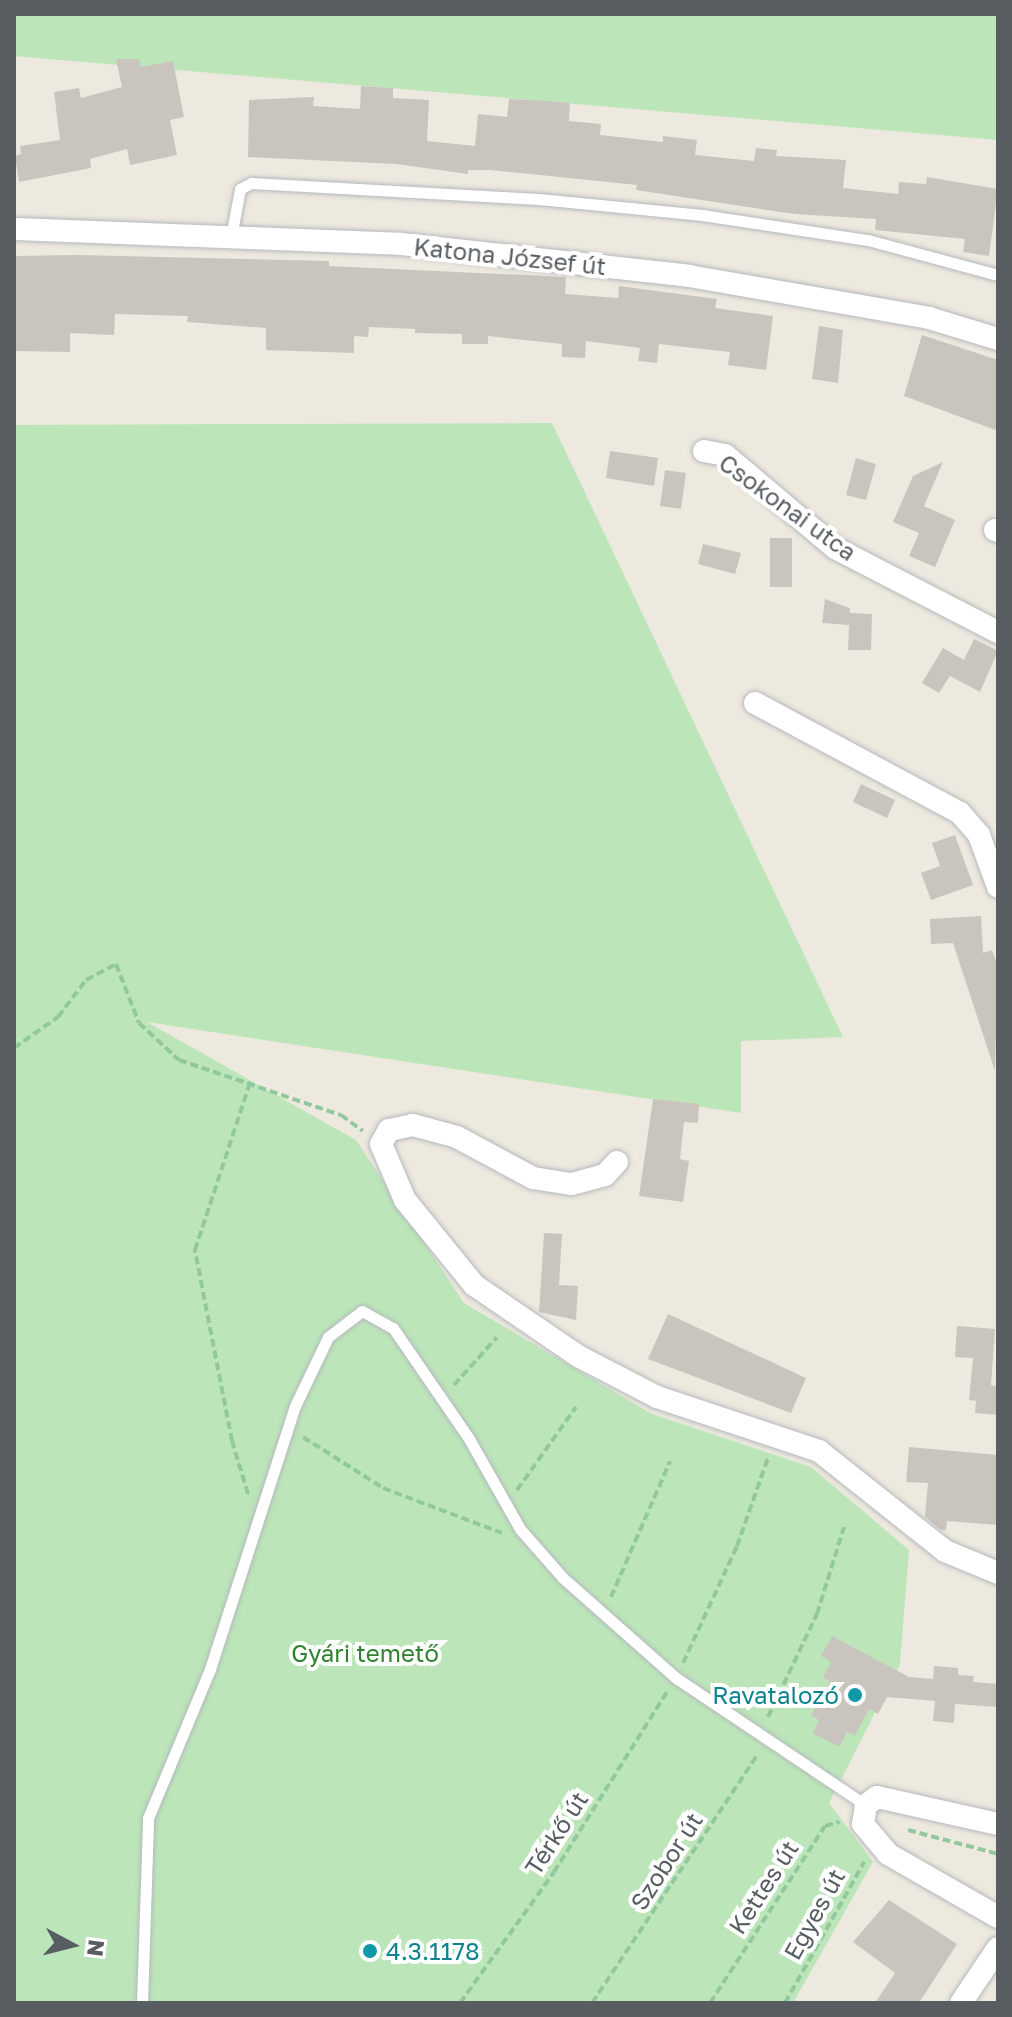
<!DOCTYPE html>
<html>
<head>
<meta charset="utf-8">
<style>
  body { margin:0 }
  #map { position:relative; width:1012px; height:2017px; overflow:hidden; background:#ede9df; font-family:"Golos Text",sans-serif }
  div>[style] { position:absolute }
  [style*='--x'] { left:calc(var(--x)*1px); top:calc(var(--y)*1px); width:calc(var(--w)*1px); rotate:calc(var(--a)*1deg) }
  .green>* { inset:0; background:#bce6b9 }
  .building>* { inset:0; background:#c9c5be }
  .path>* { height:4px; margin-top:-2px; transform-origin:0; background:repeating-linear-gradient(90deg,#92c89d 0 8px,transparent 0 12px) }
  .roads { filter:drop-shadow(0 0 2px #b5b8bd) drop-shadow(0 0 2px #b5b8bd) }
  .lane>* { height:11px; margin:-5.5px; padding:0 5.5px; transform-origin:5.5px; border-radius:5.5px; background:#fff }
  .street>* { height:22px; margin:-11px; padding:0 11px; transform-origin:11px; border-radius:11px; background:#fff }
  .dots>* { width:22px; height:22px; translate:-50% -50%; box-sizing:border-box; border:4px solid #fff; border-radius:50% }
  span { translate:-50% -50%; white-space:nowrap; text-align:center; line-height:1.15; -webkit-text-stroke:8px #fff; paint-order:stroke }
  .street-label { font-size:24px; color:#585d61 }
  .park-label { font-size:24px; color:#30832e }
  .culture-label { font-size:24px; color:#0d838f }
  .right { translate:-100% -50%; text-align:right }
  .left { translate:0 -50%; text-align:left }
  .frame { position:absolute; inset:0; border:16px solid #585d61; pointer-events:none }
  .north { position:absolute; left:32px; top:1905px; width:80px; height:80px; -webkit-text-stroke:6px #fff; paint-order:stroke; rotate:97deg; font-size:22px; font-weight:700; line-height:32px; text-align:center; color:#585d61 }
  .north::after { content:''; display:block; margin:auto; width:28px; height:36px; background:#585d61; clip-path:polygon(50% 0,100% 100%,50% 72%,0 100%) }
</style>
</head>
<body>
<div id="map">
  <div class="green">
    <i style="clip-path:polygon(14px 14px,998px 14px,998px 140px,14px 56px)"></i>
    <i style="clip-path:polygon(552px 423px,843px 1037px,741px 1041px,741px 1113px,147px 1022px,356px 1140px,464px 1303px,652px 1414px,811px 1467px,909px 1550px,900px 1664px,829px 1803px,873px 1862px,793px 2003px,14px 2003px,14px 425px)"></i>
  </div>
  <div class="building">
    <i style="clip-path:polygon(116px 59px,139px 59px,141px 67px,173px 61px,184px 117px,170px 120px,177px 155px,130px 165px,127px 149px,90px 159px,91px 168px,19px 182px,15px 156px,21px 154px,20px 146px,60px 140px,54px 92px,79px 88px,81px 98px,122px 87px)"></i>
    <i style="clip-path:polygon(361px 86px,393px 88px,393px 98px,429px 100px,427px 141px,475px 146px,478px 114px,507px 117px,509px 99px,548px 101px,570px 103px,569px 121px,601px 124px,600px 135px,663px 142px,663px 136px,697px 140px,695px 155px,754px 161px,756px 148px,777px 150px,776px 156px,846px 160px,843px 188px,898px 194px,899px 182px,926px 184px,927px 177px,998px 189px,989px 256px,963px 252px,965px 239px,875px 230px,876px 219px,794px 214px,636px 190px,637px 185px,490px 170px,468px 170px,468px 174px,396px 164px,248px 157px,249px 100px,314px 97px,313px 106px,360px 109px)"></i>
    <i style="clip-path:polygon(78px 255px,329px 261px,329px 266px,566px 277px,565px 294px,618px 298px,619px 286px,717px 299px,715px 308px,773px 316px,766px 370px,728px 365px,730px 352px,659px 344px,657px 363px,638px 361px,640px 348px,586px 341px,585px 358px,562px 357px,562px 344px,488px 336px,488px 344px,462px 344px,462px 334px,415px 333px,415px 329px,369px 327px,368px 337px,354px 336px,354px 353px,266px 350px,266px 328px,187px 322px,188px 316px,115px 314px,114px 335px,70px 333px,70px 352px,14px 351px,14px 256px)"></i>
    <i style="clip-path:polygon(819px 326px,843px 330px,838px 383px,812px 379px)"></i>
    <i style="clip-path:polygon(922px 335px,998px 360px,998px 431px,904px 396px)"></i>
    <i style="clip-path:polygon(610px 451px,658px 458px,654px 486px,606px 478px)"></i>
    <i style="clip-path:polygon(856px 458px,876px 464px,866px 500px,846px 495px)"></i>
    <i style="clip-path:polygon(943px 462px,924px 506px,955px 520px,935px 567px,909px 556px,919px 533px,893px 522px,913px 476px)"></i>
    <i style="clip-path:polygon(665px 470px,686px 473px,681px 509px,660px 506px)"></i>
    <i style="clip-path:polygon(770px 538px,792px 538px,792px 587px,770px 587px)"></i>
    <i style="clip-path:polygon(703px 544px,741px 553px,735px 574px,698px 564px)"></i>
    <i style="clip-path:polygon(825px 599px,850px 608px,850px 613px,872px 614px,871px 650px,848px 650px,849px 625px,822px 623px)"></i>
    <i style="clip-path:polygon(974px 639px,998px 651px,980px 692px,950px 676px,939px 693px,922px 683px,943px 648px,964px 660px)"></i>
    <i style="clip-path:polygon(861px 784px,895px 800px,887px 818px,853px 802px)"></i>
    <i style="clip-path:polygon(955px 835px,973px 885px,931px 900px,921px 873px,940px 866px,932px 843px)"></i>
    <i style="clip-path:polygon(981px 916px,983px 953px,992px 950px,998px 966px,995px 1071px,953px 943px,931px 944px,930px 919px)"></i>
    <i style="clip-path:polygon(653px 1099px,699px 1104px,698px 1123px,684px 1122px,680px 1159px,689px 1161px,683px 1202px,639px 1196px)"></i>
    <i style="clip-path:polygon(544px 1233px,562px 1234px,559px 1285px,578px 1286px,576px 1320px,539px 1312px)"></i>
    <i style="clip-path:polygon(668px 1314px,806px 1378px,791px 1413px,648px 1359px)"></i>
    <i style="clip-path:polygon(957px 1326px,995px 1329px,991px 1385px,998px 1386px,998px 1415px,975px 1413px,976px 1401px,969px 1400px,973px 1358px,955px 1357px)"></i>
    <i style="clip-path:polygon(909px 1447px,998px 1455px,998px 1525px,947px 1521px,946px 1530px,941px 1530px,925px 1517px,928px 1483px,906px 1482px)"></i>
    <i style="clip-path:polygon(832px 1636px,909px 1677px,933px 1679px,934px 1666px,958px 1668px,958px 1675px,974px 1676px,973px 1682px,998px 1684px,998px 1707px,955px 1704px,954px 1723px,933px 1721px,935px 1701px,887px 1697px,878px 1714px,869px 1709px,855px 1736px,847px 1732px,839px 1747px,813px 1733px,819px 1720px,811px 1715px,830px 1681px,823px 1677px,831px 1662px,821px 1656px)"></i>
    <i style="clip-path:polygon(889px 1900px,957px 1944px,919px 2003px,875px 2003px,895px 1973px,853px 1942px)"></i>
  </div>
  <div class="path">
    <i style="--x:14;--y:1048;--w:54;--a:-35.2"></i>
    <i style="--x:58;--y:1017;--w:46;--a:-52.9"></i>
    <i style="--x:86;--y:980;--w:34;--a:-28"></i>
    <i style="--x:116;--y:964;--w:63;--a:68.7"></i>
    <i style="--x:139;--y:1023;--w:54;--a:42.8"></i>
    <i style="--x:179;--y:1060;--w:171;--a:18.8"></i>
    <i style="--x:341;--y:1115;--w:27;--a:36"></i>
    <i style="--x:454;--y:1385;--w:64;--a:-48.1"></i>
    <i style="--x:303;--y:1437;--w:95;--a:32.5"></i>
    <i style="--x:383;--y:1488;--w:127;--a:20.7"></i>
    <i style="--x:517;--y:1490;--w:102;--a:-54.6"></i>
    <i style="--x:248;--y:1494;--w:55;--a:-106.8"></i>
    <i style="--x:232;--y:1441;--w:195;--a:-101"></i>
    <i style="--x:195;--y:1250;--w:173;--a:-71.8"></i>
    <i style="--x:611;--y:1597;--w:148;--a:-66.5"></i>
    <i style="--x:683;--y:1663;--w:129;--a:-65.2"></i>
    <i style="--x:737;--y:1546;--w:93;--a:-70.6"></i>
    <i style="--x:768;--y:1717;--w:114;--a:-64.6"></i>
    <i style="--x:817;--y:1614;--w:91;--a:-72.8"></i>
    <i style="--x:908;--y:1830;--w:93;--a:14.9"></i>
    <i style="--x:460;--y:2003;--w:161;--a:-54.3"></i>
    <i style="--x:554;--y:1872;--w:213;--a:-57.9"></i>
    <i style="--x:592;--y:2003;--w:299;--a:-56.3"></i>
    <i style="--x:710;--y:2003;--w:211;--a:-57"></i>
    <i style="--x:825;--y:1826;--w:15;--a:-16"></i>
    <i style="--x:785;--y:2003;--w:162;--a:-60.7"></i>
  </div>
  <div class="roads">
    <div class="lane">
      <i style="--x:231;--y:237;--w:49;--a:-79.4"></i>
      <i style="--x:240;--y:189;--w:13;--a:-29"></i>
      <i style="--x:251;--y:183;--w:288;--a:3.2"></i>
      <i style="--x:539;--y:199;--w:164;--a:5.6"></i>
      <i style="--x:702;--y:215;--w:168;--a:8.6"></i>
      <i style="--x:868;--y:240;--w:135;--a:15.1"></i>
      <i style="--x:142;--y:2003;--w:185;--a:-88.1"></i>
      <i style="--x:148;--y:1818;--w:161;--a:-67.4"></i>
      <i style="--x:210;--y:1669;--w:276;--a:-72.1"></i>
      <i style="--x:295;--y:1406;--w:76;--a:-64.4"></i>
      <i style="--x:328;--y:1337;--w:43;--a:-37.4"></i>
      <i style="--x:362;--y:1311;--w:35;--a:29"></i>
      <i style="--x:393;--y:1328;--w:132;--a:55.5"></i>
      <i style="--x:468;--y:1437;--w:106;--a:60.5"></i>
      <i style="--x:520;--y:1529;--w:65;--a:48.7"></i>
      <i style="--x:563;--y:1578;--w:151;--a:41.5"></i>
      <i style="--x:676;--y:1678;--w:229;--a:33.8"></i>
    </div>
    <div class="street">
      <i style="--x:14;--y:229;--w:387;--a:2.2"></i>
      <i style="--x:401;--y:244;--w:290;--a:6.3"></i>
      <i style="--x:689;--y:276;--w:244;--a:9.9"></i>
      <i style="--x:929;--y:318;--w:72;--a:16.9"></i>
      <i style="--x:704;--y:451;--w:21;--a:11"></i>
      <i style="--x:725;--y:455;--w:144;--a:40.2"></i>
      <i style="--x:835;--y:548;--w:183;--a:27.3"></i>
      <i style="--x:995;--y:530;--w:3;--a:18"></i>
      <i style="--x:755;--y:703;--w:233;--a:28.2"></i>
      <i style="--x:960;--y:813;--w:29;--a:49"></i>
      <i style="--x:979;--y:835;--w:55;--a:69.9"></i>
      <i style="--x:617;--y:1162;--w:18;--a:133"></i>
      <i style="--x:605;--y:1175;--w:35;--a:165"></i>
      <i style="--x:571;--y:1184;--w:38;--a:-171"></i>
      <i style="--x:533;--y:1178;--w:86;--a:-151.7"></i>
      <i style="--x:457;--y:1137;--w:46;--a:-164.7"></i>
      <i style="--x:413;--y:1125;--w:25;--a:168"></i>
      <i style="--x:389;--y:1130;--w:16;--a:120"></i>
      <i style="--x:381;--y:1144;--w:61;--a:66.8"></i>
      <i style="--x:405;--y:1200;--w:109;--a:50.9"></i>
      <i style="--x:474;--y:1285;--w:126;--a:34.3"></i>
      <i style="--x:578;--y:1356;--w:89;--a:27.4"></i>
      <i style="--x:657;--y:1397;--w:171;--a:18.4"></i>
      <i style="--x:819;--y:1451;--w:161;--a:38.4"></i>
      <i style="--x:945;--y:1551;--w:57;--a:22.5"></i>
      <i style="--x:998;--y:1824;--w:124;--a:-167.4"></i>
      <i style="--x:877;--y:1797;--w:14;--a:144"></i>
      <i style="--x:866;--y:1805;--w:19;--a:99"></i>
      <i style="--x:863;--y:1824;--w:39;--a:50"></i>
      <i style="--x:888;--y:1854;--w:127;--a:29.8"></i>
      <i style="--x:961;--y:2003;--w:66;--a:-56.1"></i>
    </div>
  </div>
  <div class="dots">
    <i style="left:855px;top:1695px;background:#0f9aa8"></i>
    <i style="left:370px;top:1951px;background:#0f9aa8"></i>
  </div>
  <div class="street-label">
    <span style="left:510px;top:256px;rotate:6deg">Katona József út</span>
    <span style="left:788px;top:507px;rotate:36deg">Csokonai utca</span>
    <span style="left:556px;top:1833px;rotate:-57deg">Térkő út</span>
    <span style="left:666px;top:1861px;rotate:-57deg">Szobor út</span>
    <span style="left:763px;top:1887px;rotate:-57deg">Kettes út</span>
    <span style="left:814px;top:1914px;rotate:-61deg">Egyes út</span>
  </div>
  <div class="park-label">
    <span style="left:365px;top:1653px">Gyári temető</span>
  </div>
  <div class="culture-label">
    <span class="right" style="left:839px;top:1695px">Ravatalozó</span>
    <span class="left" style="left:386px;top:1951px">4.3.1178</span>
  </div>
  <div class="frame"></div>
  <div class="north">N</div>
</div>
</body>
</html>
